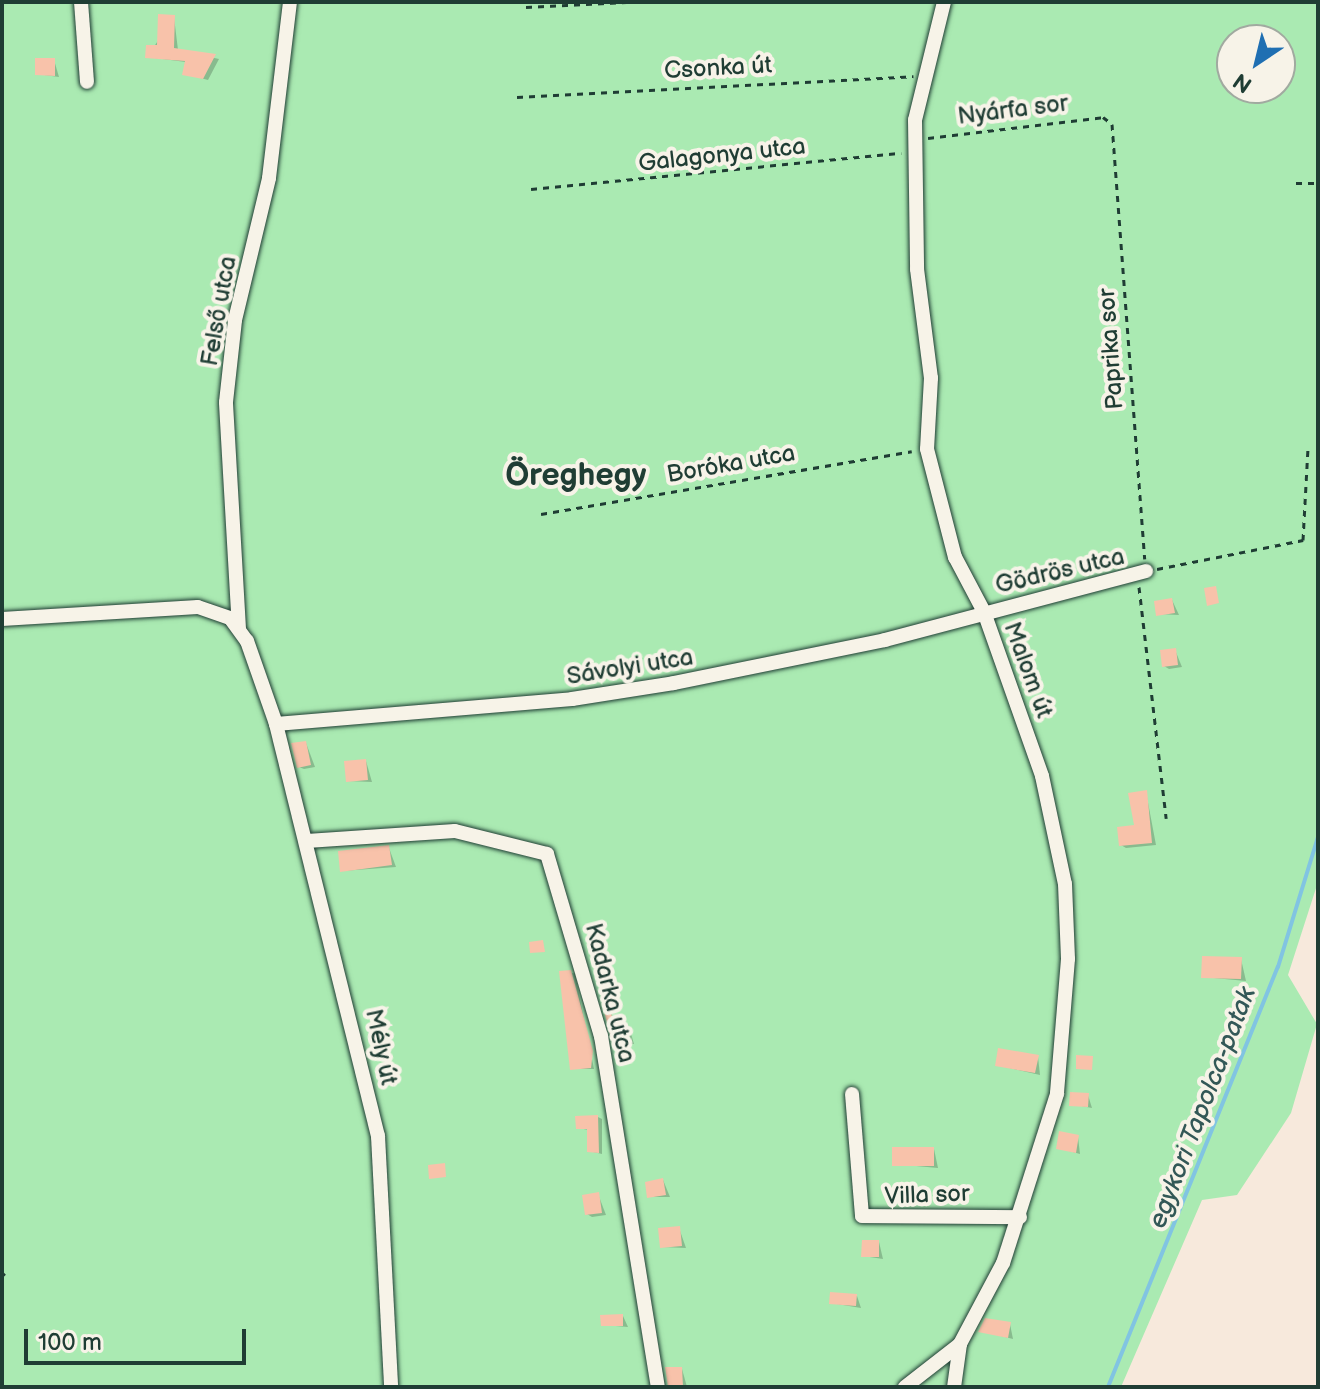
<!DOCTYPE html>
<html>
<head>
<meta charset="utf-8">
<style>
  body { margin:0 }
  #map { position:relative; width:1320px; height:1389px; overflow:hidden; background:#f7e9dc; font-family:"Balsamiq Sans",sans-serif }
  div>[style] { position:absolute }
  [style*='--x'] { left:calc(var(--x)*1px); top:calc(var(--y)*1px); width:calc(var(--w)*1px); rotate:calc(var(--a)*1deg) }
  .green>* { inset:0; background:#aaeab2 }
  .shadow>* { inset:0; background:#0003 }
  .stream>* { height:4px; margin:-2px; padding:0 2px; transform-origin:2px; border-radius:2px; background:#81c4e2 }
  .building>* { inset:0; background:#f8c2aa }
  .path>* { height:3px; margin-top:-1.5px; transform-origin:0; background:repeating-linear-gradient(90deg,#1f3d34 0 6px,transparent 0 12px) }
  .roads { filter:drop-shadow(0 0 2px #1f3d34) drop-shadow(0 0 2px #1f3d34) }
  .minor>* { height:14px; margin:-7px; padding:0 7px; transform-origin:7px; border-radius:7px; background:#f7f3e8 }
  span { translate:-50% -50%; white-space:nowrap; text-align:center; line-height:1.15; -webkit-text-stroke:8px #f7f3e8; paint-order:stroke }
  .street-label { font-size:24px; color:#1f3d34 }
  .water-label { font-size:26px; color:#335857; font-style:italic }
  .district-label { font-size:32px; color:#1f3d34; font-weight:700 }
  .frame { position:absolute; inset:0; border:4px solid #1f3d34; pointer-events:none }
  .north { position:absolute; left:1216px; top:24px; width:80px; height:80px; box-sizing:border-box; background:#f7f3e8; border:2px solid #a1aaa0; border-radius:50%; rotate:215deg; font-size:22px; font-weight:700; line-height:32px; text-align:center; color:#1f3d34 }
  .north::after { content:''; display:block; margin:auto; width:28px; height:36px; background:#1f6fb2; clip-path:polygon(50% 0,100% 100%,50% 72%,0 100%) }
  .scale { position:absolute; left:24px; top:1329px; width:222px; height:36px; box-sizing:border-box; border:4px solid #1f3d34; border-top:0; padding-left:10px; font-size:24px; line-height:28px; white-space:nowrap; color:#1f3d34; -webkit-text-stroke:6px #f7f3e8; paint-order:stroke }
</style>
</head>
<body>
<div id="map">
  <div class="green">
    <i style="clip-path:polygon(evenodd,2px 2px,1318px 2px,1318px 882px,1288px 975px,1317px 1024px,1291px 1113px,1237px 1195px,1202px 1200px,1121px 1387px,2px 1387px,2px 2px,1232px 40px,1280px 40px,1280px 88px,1232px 88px,1232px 40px)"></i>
  </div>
  <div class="shadow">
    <i style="clip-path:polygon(174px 17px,178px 50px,219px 59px,208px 80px,185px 74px,186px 62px,147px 57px)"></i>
    <i style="clip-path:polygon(54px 60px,59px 77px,37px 74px)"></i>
    <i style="clip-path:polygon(1172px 600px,1179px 615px,1158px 614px)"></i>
    <i style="clip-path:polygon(1175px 650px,1182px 667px,1169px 669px,1164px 666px)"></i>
    <i style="clip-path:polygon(306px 743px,315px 767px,304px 769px,299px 767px)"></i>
    <i style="clip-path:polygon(366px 761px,372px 782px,348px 781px)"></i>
    <i style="clip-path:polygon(1146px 792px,1156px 845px,1126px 848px,1121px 845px,1137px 827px)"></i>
    <i style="clip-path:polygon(389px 848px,396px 867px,342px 871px)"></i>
    <i style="clip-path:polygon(1241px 959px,1246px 981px,1203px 977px)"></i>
    <i style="clip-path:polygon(570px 972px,575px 974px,594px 1069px,572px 1069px)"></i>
    <i style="clip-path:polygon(609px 1008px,618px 1029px,630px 1030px,634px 1044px,614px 1045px)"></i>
    <i style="clip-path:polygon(1038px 1057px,1040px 1075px,997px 1065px)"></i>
    <i style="clip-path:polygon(1088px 1095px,1092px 1108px,1071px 1104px)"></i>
    <i style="clip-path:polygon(598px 1117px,602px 1119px,602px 1154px,589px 1151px,589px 1130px,578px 1128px)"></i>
    <i style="clip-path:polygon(1078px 1137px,1080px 1154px,1058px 1148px)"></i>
    <i style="clip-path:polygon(934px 1149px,938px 1168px,894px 1164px)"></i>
    <i style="clip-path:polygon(663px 1180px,670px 1197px,649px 1197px)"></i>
    <i style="clip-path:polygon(598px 1194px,606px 1215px,592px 1217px,587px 1214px)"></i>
    <i style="clip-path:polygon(679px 1228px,686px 1248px,662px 1247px)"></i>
    <i style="clip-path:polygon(879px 1242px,883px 1259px,863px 1256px)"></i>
    <i style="clip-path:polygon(857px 1296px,861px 1308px,831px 1303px)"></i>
    <i style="clip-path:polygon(623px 1316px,628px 1327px,603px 1325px)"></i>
    <i style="clip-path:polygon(1010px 1324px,1013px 1339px,981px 1331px)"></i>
    <i style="clip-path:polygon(682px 1369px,687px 1387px,669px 1387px)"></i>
  </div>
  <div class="stream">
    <i style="--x:1108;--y:1387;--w:453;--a:-68"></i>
    <i style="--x:1278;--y:967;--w:136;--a:-72.9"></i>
  </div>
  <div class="building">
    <i style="clip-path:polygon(158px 14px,175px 15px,174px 48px,216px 54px,203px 79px,182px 75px,185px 61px,145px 58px,146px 45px,157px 45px)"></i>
    <i style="clip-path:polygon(35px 58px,55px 58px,55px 76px,35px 75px)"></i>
    <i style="clip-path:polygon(1216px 586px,1219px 603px,1207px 606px,1204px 588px)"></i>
    <i style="clip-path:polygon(1172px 598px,1175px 613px,1156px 616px,1154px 601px)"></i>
    <i style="clip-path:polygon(1176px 648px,1178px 665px,1162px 667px,1160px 650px)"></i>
    <i style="clip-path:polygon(306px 741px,311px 765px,297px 768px,291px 743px)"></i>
    <i style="clip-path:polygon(366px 759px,368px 780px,346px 782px,344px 761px)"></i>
    <i style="clip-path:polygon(1147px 790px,1152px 843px,1119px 846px,1117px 827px,1134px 825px,1128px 793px)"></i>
    <i style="clip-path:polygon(389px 845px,392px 865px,340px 872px,338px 851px)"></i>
    <i style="clip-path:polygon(543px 940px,545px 952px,530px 953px,529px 942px)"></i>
    <i style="clip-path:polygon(1202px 956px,1242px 957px,1241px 979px,1201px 978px)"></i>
    <i style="clip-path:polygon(571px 970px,593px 1051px,591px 1068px,570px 1070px,559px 971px)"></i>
    <i style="clip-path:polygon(609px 1006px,615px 1027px,626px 1025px,630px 1042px,613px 1046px,603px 1007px)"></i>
    <i style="clip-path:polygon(998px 1048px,1039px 1055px,1035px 1073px,995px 1066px)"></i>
    <i style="clip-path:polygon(1076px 1055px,1093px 1056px,1092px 1070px,1076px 1069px)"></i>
    <i style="clip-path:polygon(1070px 1092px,1089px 1093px,1088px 1107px,1069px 1106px)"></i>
    <i style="clip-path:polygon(598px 1115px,599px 1153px,587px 1152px,587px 1129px,576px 1129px,575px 1116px)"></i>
    <i style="clip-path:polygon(1059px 1131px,1079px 1135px,1076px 1153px,1056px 1149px)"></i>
    <i style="clip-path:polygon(892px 1147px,934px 1147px,934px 1166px,892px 1166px)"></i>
    <i style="clip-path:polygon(445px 1163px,446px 1177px,429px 1179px,428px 1165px)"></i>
    <i style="clip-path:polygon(663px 1178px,666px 1195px,647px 1198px,645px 1182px)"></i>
    <i style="clip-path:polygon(599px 1192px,602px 1213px,585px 1215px,582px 1195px)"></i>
    <i style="clip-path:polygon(680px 1226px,682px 1246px,660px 1248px,658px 1228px)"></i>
    <i style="clip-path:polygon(862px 1240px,879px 1240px,879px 1257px,861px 1257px)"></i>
    <i style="clip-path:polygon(830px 1292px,857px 1294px,856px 1306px,829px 1304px)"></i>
    <i style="clip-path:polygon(623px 1314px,623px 1326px,601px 1326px,600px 1315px)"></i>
    <i style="clip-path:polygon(985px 1318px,1011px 1322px,1008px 1338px,978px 1332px)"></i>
    <i style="clip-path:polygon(665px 1367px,682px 1367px,683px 1387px,668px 1387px)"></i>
  </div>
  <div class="path">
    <i style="--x:526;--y:7;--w:101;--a:-2.8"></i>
    <i style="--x:517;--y:97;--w:397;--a:-3"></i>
    <i style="--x:928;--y:138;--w:176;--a:-6.8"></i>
    <i style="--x:1103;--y:117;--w:11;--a:38"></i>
    <i style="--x:1112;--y:124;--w:436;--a:85.7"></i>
    <i style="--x:1296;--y:183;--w:22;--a:0"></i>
    <i style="--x:531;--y:189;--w:372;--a:-5.6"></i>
    <i style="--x:541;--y:514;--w:376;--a:-9.6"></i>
    <i style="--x:1157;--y:569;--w:149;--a:-11.2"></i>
    <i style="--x:1303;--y:540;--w:93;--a:-86.9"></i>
    <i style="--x:1139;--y:587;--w:233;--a:83.3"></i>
    <i style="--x:2;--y:1276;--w:4;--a:-45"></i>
  </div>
  <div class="roads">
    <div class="minor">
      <i style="--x:81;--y:2;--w:80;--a:85.7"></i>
      <i style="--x:944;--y:2;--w:122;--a:103.8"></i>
      <i style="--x:915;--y:120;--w:149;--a:89.2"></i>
      <i style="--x:917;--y:269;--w:110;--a:82.7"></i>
      <i style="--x:931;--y:378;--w:71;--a:93.2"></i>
      <i style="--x:927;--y:449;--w:112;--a:75.5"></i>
      <i style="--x:955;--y:557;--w:62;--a:62.2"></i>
      <i style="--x:984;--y:612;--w:174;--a:70.5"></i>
      <i style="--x:1042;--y:776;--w:110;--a:78"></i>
      <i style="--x:1065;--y:884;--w:75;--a:87.7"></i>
      <i style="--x:1068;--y:959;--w:135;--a:94.7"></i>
      <i style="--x:1057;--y:1094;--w:177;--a:107.7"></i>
      <i style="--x:1003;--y:1263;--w:92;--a:118"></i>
      <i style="--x:960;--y:1344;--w:43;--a:97.9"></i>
      <i style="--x:2;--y:619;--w:196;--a:-3.5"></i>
      <i style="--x:198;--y:607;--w:34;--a:19"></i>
      <i style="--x:230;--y:618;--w:29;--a:54"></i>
      <i style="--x:247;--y:641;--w:88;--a:70.7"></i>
      <i style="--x:276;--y:724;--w:424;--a:76.1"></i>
      <i style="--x:378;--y:1136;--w:251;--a:87"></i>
      <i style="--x:239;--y:629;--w:227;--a:-93.3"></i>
      <i style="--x:226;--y:402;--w:82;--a:-83.7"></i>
      <i style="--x:235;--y:320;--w:146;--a:-76.5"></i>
      <i style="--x:269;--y:178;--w:177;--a:-83.2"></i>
      <i style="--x:276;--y:724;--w:297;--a:-4.8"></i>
      <i style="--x:572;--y:699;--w:103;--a:-8.9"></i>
      <i style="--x:674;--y:683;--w:215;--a:-11.5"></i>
      <i style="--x:885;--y:640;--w:270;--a:-14.8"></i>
      <i style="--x:307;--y:841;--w:148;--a:-3.9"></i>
      <i style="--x:455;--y:831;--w:95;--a:14"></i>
      <i style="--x:547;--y:854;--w:190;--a:73.5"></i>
      <i style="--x:601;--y:1036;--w:356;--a:80.8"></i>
      <i style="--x:852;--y:1094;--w:122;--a:85.3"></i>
      <i style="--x:862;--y:1216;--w:158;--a:0.4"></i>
      <i style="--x:905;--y:1387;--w:70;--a:-38"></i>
    </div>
  </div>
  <div class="street-label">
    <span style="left:718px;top:68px;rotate:-3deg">Csonka út</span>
    <span style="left:1013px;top:110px;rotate:-7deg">Nyárfa sor</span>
    <span style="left:722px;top:155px;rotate:-6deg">Galagonya utca</span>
    <span style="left:219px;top:311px;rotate:-80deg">Felső utca</span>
    <span style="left:1111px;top:349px;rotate:-94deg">Paprika sor</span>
    <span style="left:731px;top:464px;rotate:-10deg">Boróka utca</span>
    <span style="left:1060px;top:571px;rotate:-13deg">Gödrös utca</span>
    <span style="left:630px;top:667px;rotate:-9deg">Sávolyi utca</span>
    <span style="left:1028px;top:670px;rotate:70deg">Malom út</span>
    <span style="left:610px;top:993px;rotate:76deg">Kadarka utca</span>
    <span style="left:381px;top:1047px;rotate:78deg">Mély út</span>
    <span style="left:927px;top:1195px;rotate:-2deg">Villa sor</span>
  </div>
  <div class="water-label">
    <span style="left:1203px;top:1108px;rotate:-69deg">egykori Tapolca-patak</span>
  </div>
  <div class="district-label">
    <span style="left:576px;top:476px">Öreghegy</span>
  </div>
  <div class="frame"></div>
  <div class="north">N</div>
  <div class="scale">100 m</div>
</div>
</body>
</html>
